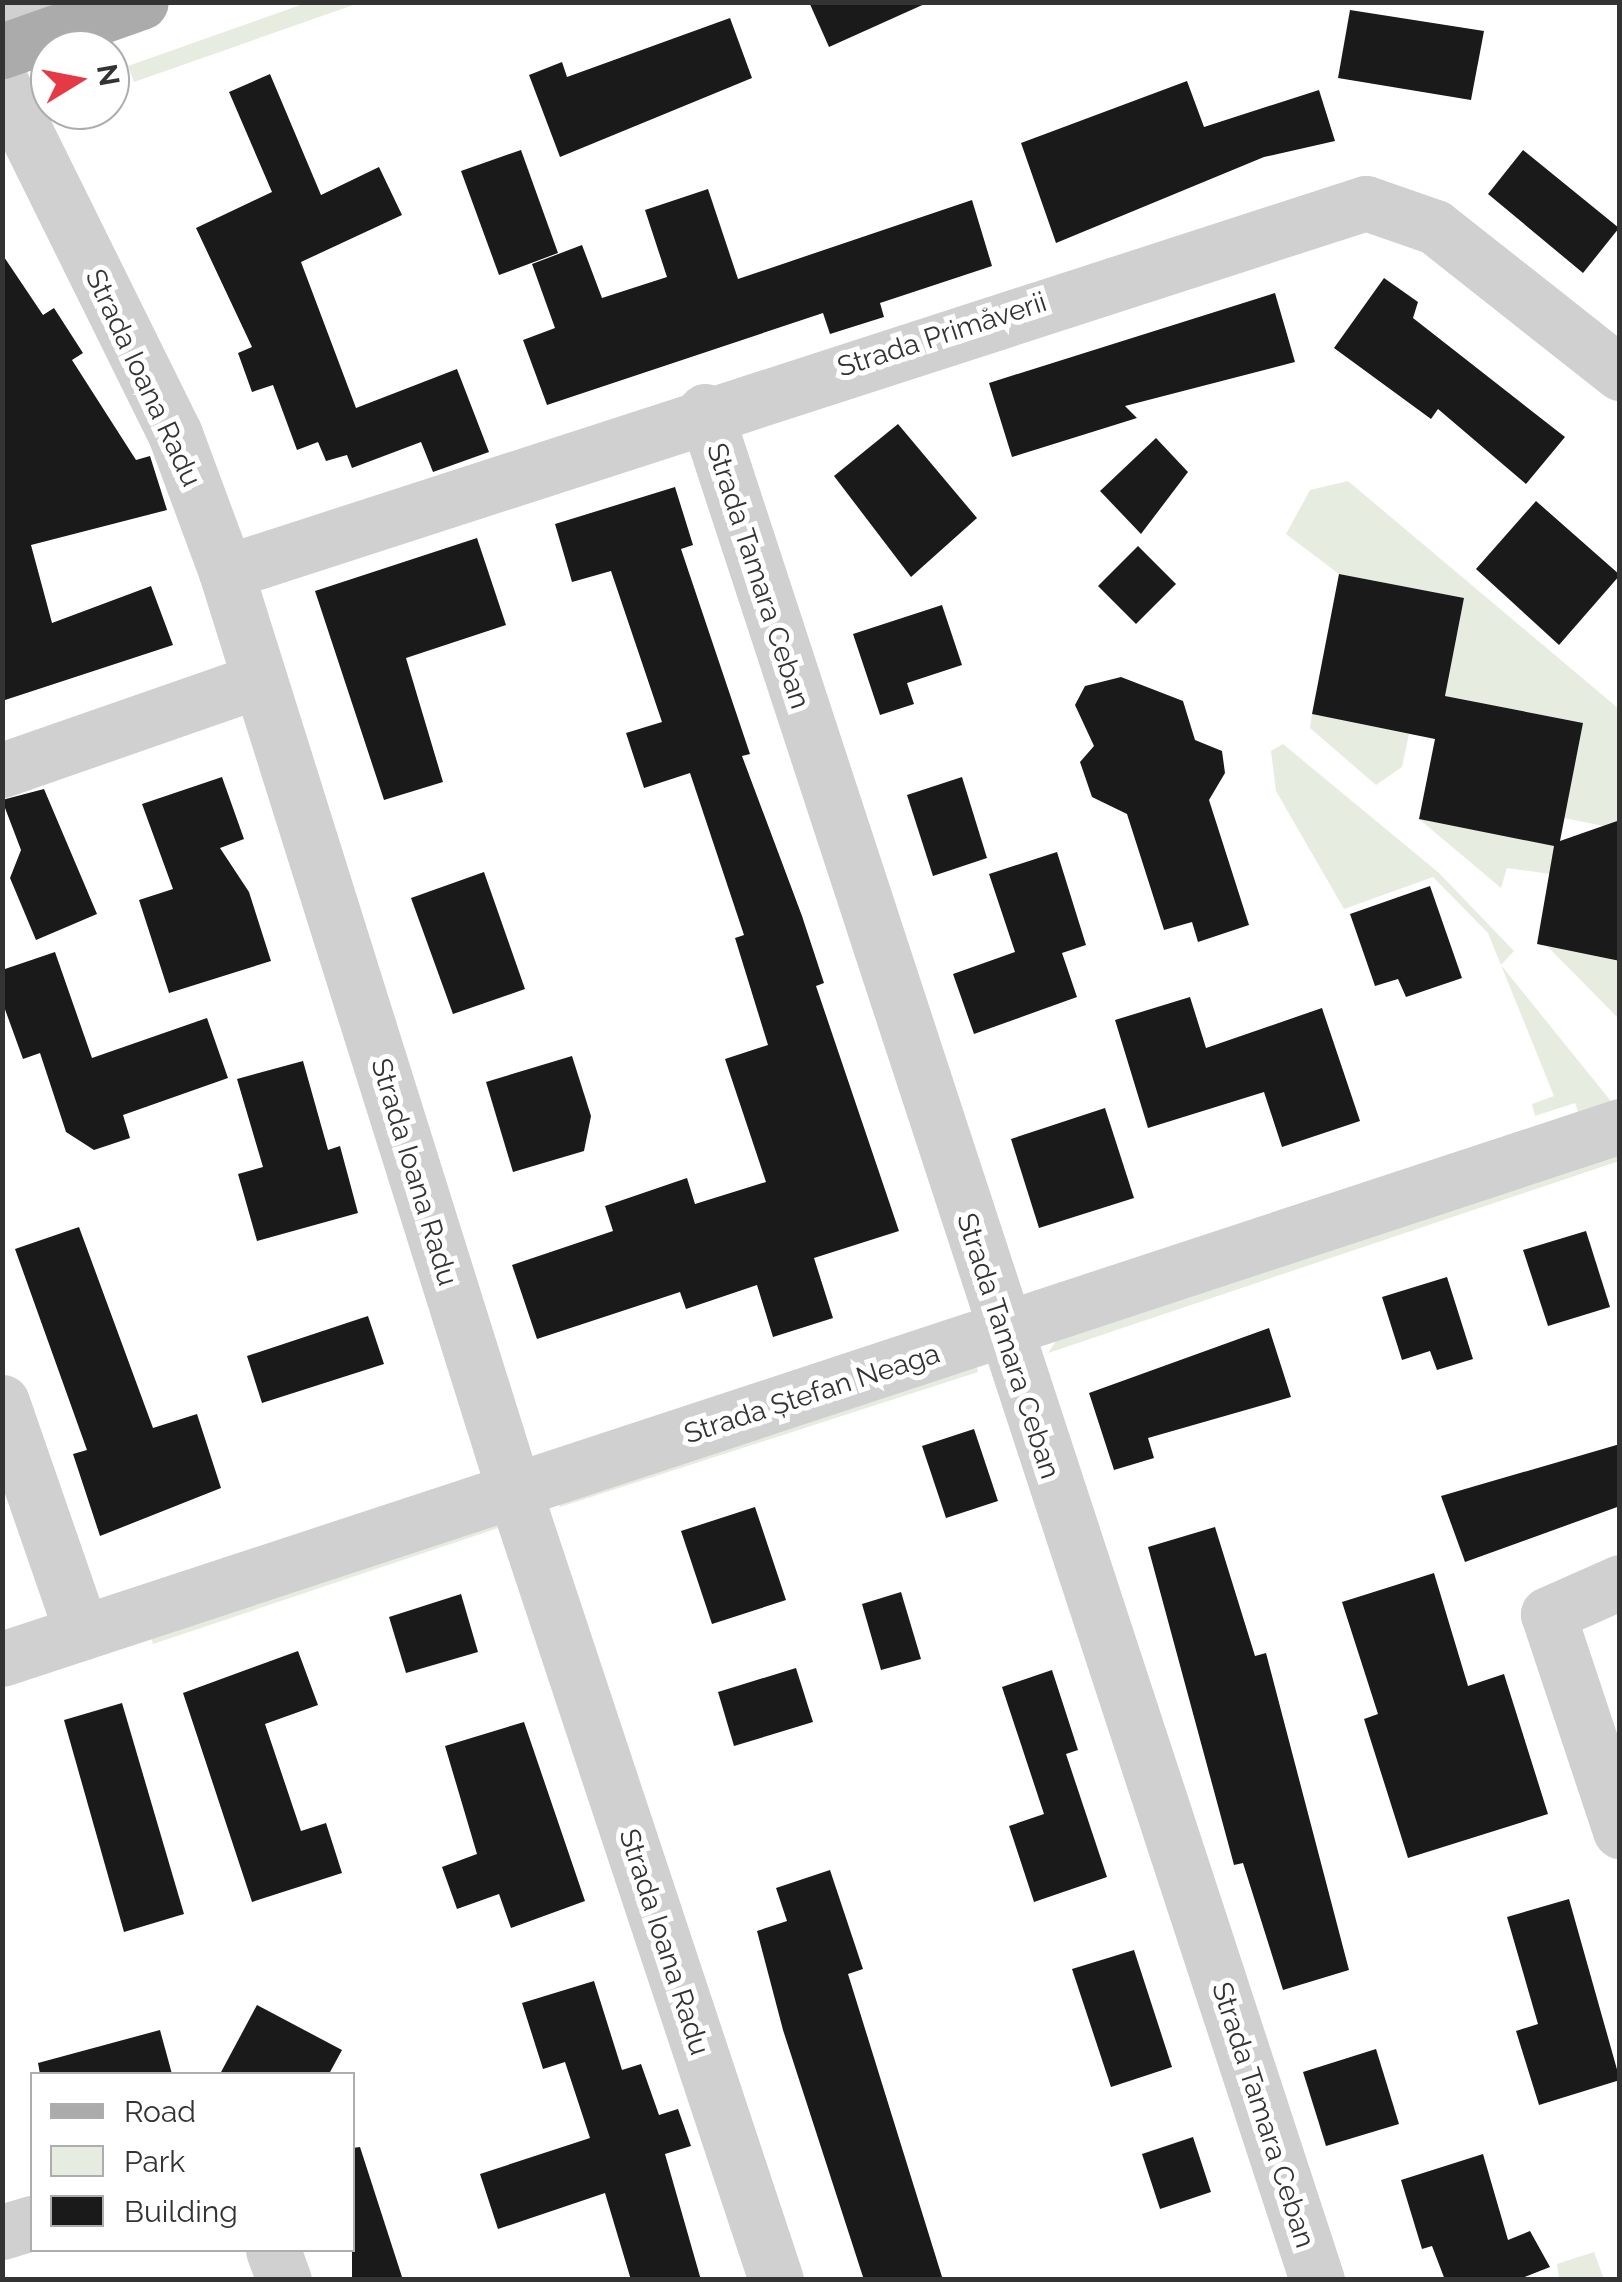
<!DOCTYPE html>
<html>
<head>
<meta charset="utf-8">
<style>
  body { margin:0 }
  #map { position:relative; width:1622px; height:2282px; overflow:hidden; background:#fff; font-family:Raleway,sans-serif }
  div>[style] { position:absolute }
  [style*='--x'] { left:calc(var(--x)*1px); top:calc(var(--y)*1px); width:calc(var(--w)*1px); rotate:calc(var(--a)*1deg) }
  .green>* { inset:0; background:#e6ecdf }
  .building>* { inset:0; background:#1a1a1a }
  .minor>* { height:55px; margin:-27.5px; padding:0 27.5px; transform-origin:27.5px; border-radius:27.5px; background:#d0d0d0 }
  .major>* { height:55px; margin:-27.5px; padding:0 27.5px; transform-origin:27.5px; border-radius:27.5px; background:#ababab }
  span { translate:-50% -50%; white-space:nowrap; text-align:center; line-height:1.15; -webkit-text-stroke:10px #fff; paint-order:stroke }
  .street-label { font-size:28px; color:#333 }
  .frame { position:absolute; inset:0; border:5px solid #333; pointer-events:none }
  .legend { position:absolute; left:30px; top:2072px; width:325px; height:180px; box-sizing:border-box; background:#fff; border:2px solid #adadad; margin:0; padding:12px 18px; list-style:none; font-size:30px; color:#333 }
  .legend li { display:flex; align-items:center; gap:20px; height:50px }
  .legend b { width:50px; border:2px solid #adadad }
  .north { position:absolute; left:30px; top:30px; width:100px; height:100px; box-sizing:border-box; background:#fff; border:2px solid #adadad; border-radius:50%; rotate:80deg; font-size:28px; font-weight:700; line-height:40px; text-align:center; color:#333 }
  .north::after { content:''; display:block; margin:auto; width:35px; height:45px; background:#e63946; clip-path:polygon(50% 0,100% 100%,50% 72%,0 100%) }
</style>
</head>
<body>
<div id="map">
  <div class="green">
    <i style="clip-path:polygon(306px 3px,359px 3px,134px 82px,128px 66px)"></i>
    <i style="clip-path:polygon(1348px 481px,1619px 709px,1619px 829px,1564px 818px,1583px 723px,1445px 696px,1464px 598px,1339px 574px,1286px 534px,1310px 490px)"></i>
    <i style="clip-path:polygon(1312px 714px,1409px 734px,1402px 767px,1376px 785px,1310px 728px)"></i>
    <i style="clip-path:polygon(1283px 744px,1439px 873px,1514px 951px,1501px 965px,1614px 1105px,1580px 1117px,1575px 1103px,1535px 1116px,1532px 1104px,1554px 1096px,1501px 965px,1488px 933px,1433px 877px,1344px 909px,1276px 791px,1271px 751px)"></i>
    <i style="clip-path:polygon(1419px 819px,1556px 846px,1550px 874px,1507px 868px,1501px 888px)"></i>
    <i style="clip-path:polygon(1547px 946px,1619px 961px,1619px 1019px)"></i>
    <i style="clip-path:polygon(1619px 1147px,1619px 1161px,1048px 1353px,1060px 1335px)"></i>
    <i style="clip-path:polygon(976px 1364px,978px 1372px,560px 1507px,558px 1500px)"></i>
    <i style="clip-path:polygon(504px 1515px,507px 1525px,153px 1644px,150px 1634px)"></i>
    <i style="clip-path:polygon(1594px 2252px,1604px 2279px,1559px 2279px,1557px 2264px)"></i>
  </div>
  <div class="building">
    <i style="clip-path:polygon(809px 2px,929px 2px,829px 47px)"></i>
    <i style="clip-path:polygon(1350px 10px,1484px 31px,1471px 100px,1338px 78px)"></i>
    <i style="clip-path:polygon(730px 18px,752px 78px,560px 157px,529px 75px,562px 62px,567px 77px)"></i>
    <i style="clip-path:polygon(270px 74px,321px 195px,379px 167px,402px 215px,301px 262px,356px 408px,457px 369px,489px 452px,433px 472px,421px 442px,352px 468px,347px 455px,326px 461px,318px 442px,297px 450px,273px 385px,252px 392px,238px 353px,252px 347px,196px 228px,272px 192px,229px 92px)"></i>
    <i style="clip-path:polygon(1187px 81px,1204px 127px,1319px 90px,1335px 141px,1264px 157px,1056px 243px,1021px 143px)"></i>
    <i style="clip-path:polygon(521px 150px,558px 253px,499px 275px,461px 171px)"></i>
    <i style="clip-path:polygon(1523px 150px,1619px 228px,1583px 273px,1488px 194px)"></i>
    <i style="clip-path:polygon(708px 189px,738px 279px,972px 200px,992px 266px,880px 303px,884px 317px,830px 334px,823px 313px,547px 405px,523px 340px,555px 328px,532px 264px,582px 245px,602px 298px,667px 277px,645px 210px)"></i>
    <i style="clip-path:polygon(2px 254px,43px 315px,54px 308px,83px 353px,72px 360px,136px 460px,150px 456px,167px 510px,31px 545px,52px 623px,151px 586px,173px 645px,2px 701px)"></i>
    <i style="clip-path:polygon(1384px 278px,1418px 302px,1413px 318px,1565px 437px,1526px 484px,1438px 409px,1431px 419px,1334px 348px)"></i>
    <i style="clip-path:polygon(1275px 293px,1295px 362px,1125px 406px,1137px 418px,1012px 457px,989px 383px)"></i>
    <i style="clip-path:polygon(898px 424px,977px 518px,911px 577px,834px 476px)"></i>
    <i style="clip-path:polygon(1156px 438px,1188px 472px,1141px 534px,1100px 491px)"></i>
    <i style="clip-path:polygon(675px 487px,693px 545px,681px 549px,750px 754px,742px 756px,802px 916px,824px 983px,816px 986px,899px 1231px,814px 1258px,833px 1318px,773px 1337px,757px 1285px,686px 1309px,680px 1292px,537px 1339px,512px 1265px,613px 1231px,605px 1206px,687px 1178px,695px 1204px,766px 1182px,725px 1059px,768px 1045px,735px 938px,744px 935px,690px 773px,644px 788px,626px 733px,662px 722px,611px 571px,572px 582px,555px 524px)"></i>
    <i style="clip-path:polygon(1536px 501px,1620px 575px,1559px 645px,1476px 569px)"></i>
    <i style="clip-path:polygon(477px 538px,506px 625px,406px 658px,443px 782px,384px 800px,315px 591px)"></i>
    <i style="clip-path:polygon(1138px 546px,1176px 584px,1136px 624px,1098px 586px)"></i>
    <i style="clip-path:polygon(1339px 574px,1464px 598px,1445px 696px,1583px 723px,1560px 841px,1620px 820px,1620px 961px,1537px 944px,1554px 846px,1419px 819px,1435px 739px,1312px 714px)"></i>
    <i style="clip-path:polygon(942px 605px,962px 665px,907px 683px,914px 704px,880px 715px,853px 634px)"></i>
    <i style="clip-path:polygon(1121px 677px,1183px 701px,1195px 740px,1222px 751px,1225px 773px,1209px 800px,1249px 925px,1198px 942px,1192px 922px,1164px 930px,1127px 814px,1092px 797px,1080px 762px,1094px 746px,1075px 705px,1085px 686px)"></i>
    <i style="clip-path:polygon(222px 777px,244px 839px,220px 848px,249px 892px,271px 961px,169px 993px,139px 900px,173px 889px,142px 804px)"></i>
    <i style="clip-path:polygon(962px 777px,987px 858px,933px 876px,907px 795px)"></i>
    <i style="clip-path:polygon(44px 789px,97px 914px,36px 940px,10px 878px,21px 850px,2px 800px)"></i>
    <i style="clip-path:polygon(1057px 852px,1086px 945px,1062px 953px,1077px 997px,974px 1034px,953px 974px,1015px 952px,989px 874px)"></i>
    <i style="clip-path:polygon(484px 872px,525px 989px,453px 1014px,411px 898px)"></i>
    <i style="clip-path:polygon(1430px 886px,1462px 978px,1406px 997px,1398px 979px,1375px 986px,1350px 914px)"></i>
    <i style="clip-path:polygon(55px 952px,92px 1058px,207px 1018px,228px 1078px,123px 1115px,130px 1138px,94px 1150px,66px 1132px,40px 1053px,23px 1059px,2px 1001px,2px 970px)"></i>
    <i style="clip-path:polygon(1190px 997px,1206px 1048px,1322px 1008px,1360px 1121px,1282px 1147px,1264px 1092px,1148px 1128px,1115px 1020px)"></i>
    <i style="clip-path:polygon(572px 1056px,591px 1116px,584px 1151px,513px 1172px,486px 1082px)"></i>
    <i style="clip-path:polygon(303px 1061px,328px 1150px,340px 1146px,358px 1213px,257px 1241px,238px 1174px,263px 1167px,237px 1079px)"></i>
    <i style="clip-path:polygon(1105px 1108px,1134px 1198px,1039px 1228px,1011px 1139px)"></i>
    <i style="clip-path:polygon(79px 1227px,153px 1428px,197px 1414px,221px 1488px,100px 1536px,73px 1454px,87px 1450px,15px 1249px)"></i>
    <i style="clip-path:polygon(1586px 1231px,1610px 1307px,1548px 1326px,1523px 1250px)"></i>
    <i style="clip-path:polygon(1447px 1277px,1473px 1359px,1437px 1370px,1430px 1351px,1402px 1360px,1382px 1297px)"></i>
    <i style="clip-path:polygon(368px 1316px,384px 1364px,262px 1403px,247px 1356px)"></i>
    <i style="clip-path:polygon(1269px 1328px,1291px 1397px,1148px 1438px,1154px 1458px,1114px 1470px,1089px 1393px)"></i>
    <i style="clip-path:polygon(974px 1429px,998px 1501px,946px 1518px,922px 1446px)"></i>
    <i style="clip-path:polygon(1620px 1444px,1620px 1506px,1465px 1562px,1441px 1496px)"></i>
    <i style="clip-path:polygon(755px 1507px,786px 1600px,712px 1624px,681px 1531px)"></i>
    <i style="clip-path:polygon(1215px 1527px,1255px 1656px,1266px 1653px,1349px 1970px,1283px 1990px,1243px 1863px,1234px 1865px,1148px 1547px)"></i>
    <i style="clip-path:polygon(1434px 1573px,1468px 1686px,1504px 1674px,1548px 1814px,1408px 1858px,1364px 1719px,1378px 1714px,1342px 1602px)"></i>
    <i style="clip-path:polygon(901px 1592px,921px 1659px,881px 1670px,862px 1604px)"></i>
    <i style="clip-path:polygon(461px 1594px,478px 1652px,406px 1673px,389px 1617px)"></i>
    <i style="clip-path:polygon(298px 1651px,318px 1705px,265px 1724px,301px 1831px,326px 1823px,342px 1873px,252px 1902px,183px 1693px)"></i>
    <i style="clip-path:polygon(796px 1668px,813px 1722px,734px 1746px,718px 1692px)"></i>
    <i style="clip-path:polygon(1052px 1670px,1078px 1750px,1066px 1754px,1107px 1877px,1034px 1902px,1009px 1826px,1044px 1814px,1002px 1687px)"></i>
    <i style="clip-path:polygon(122px 1703px,184px 1914px,124px 1932px,64px 1720px)"></i>
    <i style="clip-path:polygon(524px 1722px,585px 1901px,511px 1928px,499px 1894px,457px 1909px,442px 1867px,477px 1854px,445px 1746px)"></i>
    <i style="clip-path:polygon(830px 1870px,863px 1969px,848px 1974px,943px 2280px,864px 2280px,783px 2030px,757px 1931px,787px 1921px,776px 1888px)"></i>
    <i style="clip-path:polygon(1569px 1899px,1620px 2080px,1539px 2105px,1516px 2031px,1538px 2024px,1507px 1917px)"></i>
    <i style="clip-path:polygon(1134px 1950px,1172px 2067px,1111px 2087px,1072px 1969px)"></i>
    <i style="clip-path:polygon(594px 1981px,622px 2070px,641px 2064px,659px 2115px,678px 2109px,691px 2146px,665px 2154px,701px 2280px,631px 2280px,605px 2193px,498px 2229px,480px 2174px,590px 2138px,565px 2062px,543px 2069px,522px 2003px)"></i>
    <i style="clip-path:polygon(257px 2005px,342px 2050px,329px 2074px,220px 2074px)"></i>
    <i style="clip-path:polygon(160px 2030px,172px 2074px,40px 2074px,38px 2063px)"></i>
    <i style="clip-path:polygon(1376px 2049px,1399px 2124px,1326px 2146px,1303px 2072px)"></i>
    <i style="clip-path:polygon(1193px 2137px,1211px 2192px,1160px 2209px,1142px 2154px)"></i>
    <i style="clip-path:polygon(360px 2147px,403px 2280px,352px 2280px,352px 2148px)"></i>
    <i style="clip-path:polygon(1483px 2154px,1508px 2240px,1530px 2231px,1550px 2267px,1517px 2280px,1445px 2280px,1432px 2246px,1422px 2249px,1401px 2180px)"></i>
  </div>
  <div class="minor">
    <i style="--x:20;--y:2;--w:41;--a:72.9"></i>
    <i style="--x:2;--y:84;--w:390;--a:63.7"></i>
    <i style="--x:175;--y:434;--w:147;--a:69.7"></i>
    <i style="--x:226;--y:572;--w:962;--a:72.58"></i>
    <i style="--x:514;--y:1490;--w:832;--a:71.65"></i>
    <i style="--x:705;--y:411;--w:1967;--a:71.87"></i>
    <i style="--x:226;--y:572;--w:1198;--a:-17.94"></i>
    <i style="--x:1366;--y:203;--w:73;--a:19.2"></i>
    <i style="--x:1435;--y:227;--w:236;--a:38.3"></i>
    <i style="--x:2;--y:770;--w:273;--a:-19.2"></i>
    <i style="--x:2;--y:1402;--w:244;--a:70.9"></i>
    <i style="--x:1620;--y:1582;--w:79;--a:156"></i>
    <i style="--x:1548;--y:1614;--w:229;--a:71.6"></i>
    <i style="--x:2;--y:1659;--w:1704;--a:-18.23"></i>
    <i style="--x:2;--y:2232;--w:31;--a:-17"></i>
    <i style="--x:273;--y:2250;--w:32;--a:70"></i>
  </div>
  <div class="major">
    <i style="--x:2;--y:51;--w:147;--a:-19.4"></i>
  </div>
  <div class="street-label">
    <span style="left:942px;top:335px;rotate:-18deg">Strada Primăverii</span>
    <span style="left:143px;top:378px;rotate:65deg">Strada Ioana Radu</span>
    <span style="left:758px;top:576px;rotate:72deg">Strada Tamara Ceban</span>
    <span style="left:414px;top:1172px;rotate:73deg">Strada Ioana Radu</span>
    <span style="left:1008px;top:1346px;rotate:72deg">Strada Tamara Ceban</span>
    <span style="left:812px;top:1394px;rotate:-18deg">Strada Ștefan Neaga</span>
    <span style="left:664px;top:1942px;rotate:72deg">Strada Ioana Radu</span>
    <span style="left:1263px;top:2115px;rotate:72deg">Strada Tamara Ceban</span>
  </div>
  <div class="frame"></div>
  <ul class="legend">
  <li><b style="height:12px;background:#ababab"></b>Road</li>
  <li><b style="height:28px;background:#e6ecdf"></b>Park</li>
  <li><b style="height:28px;background:#1a1a1a"></b>Building</li>
  </ul>
  <div class="north">N</div>
</div>
</body>
</html>
